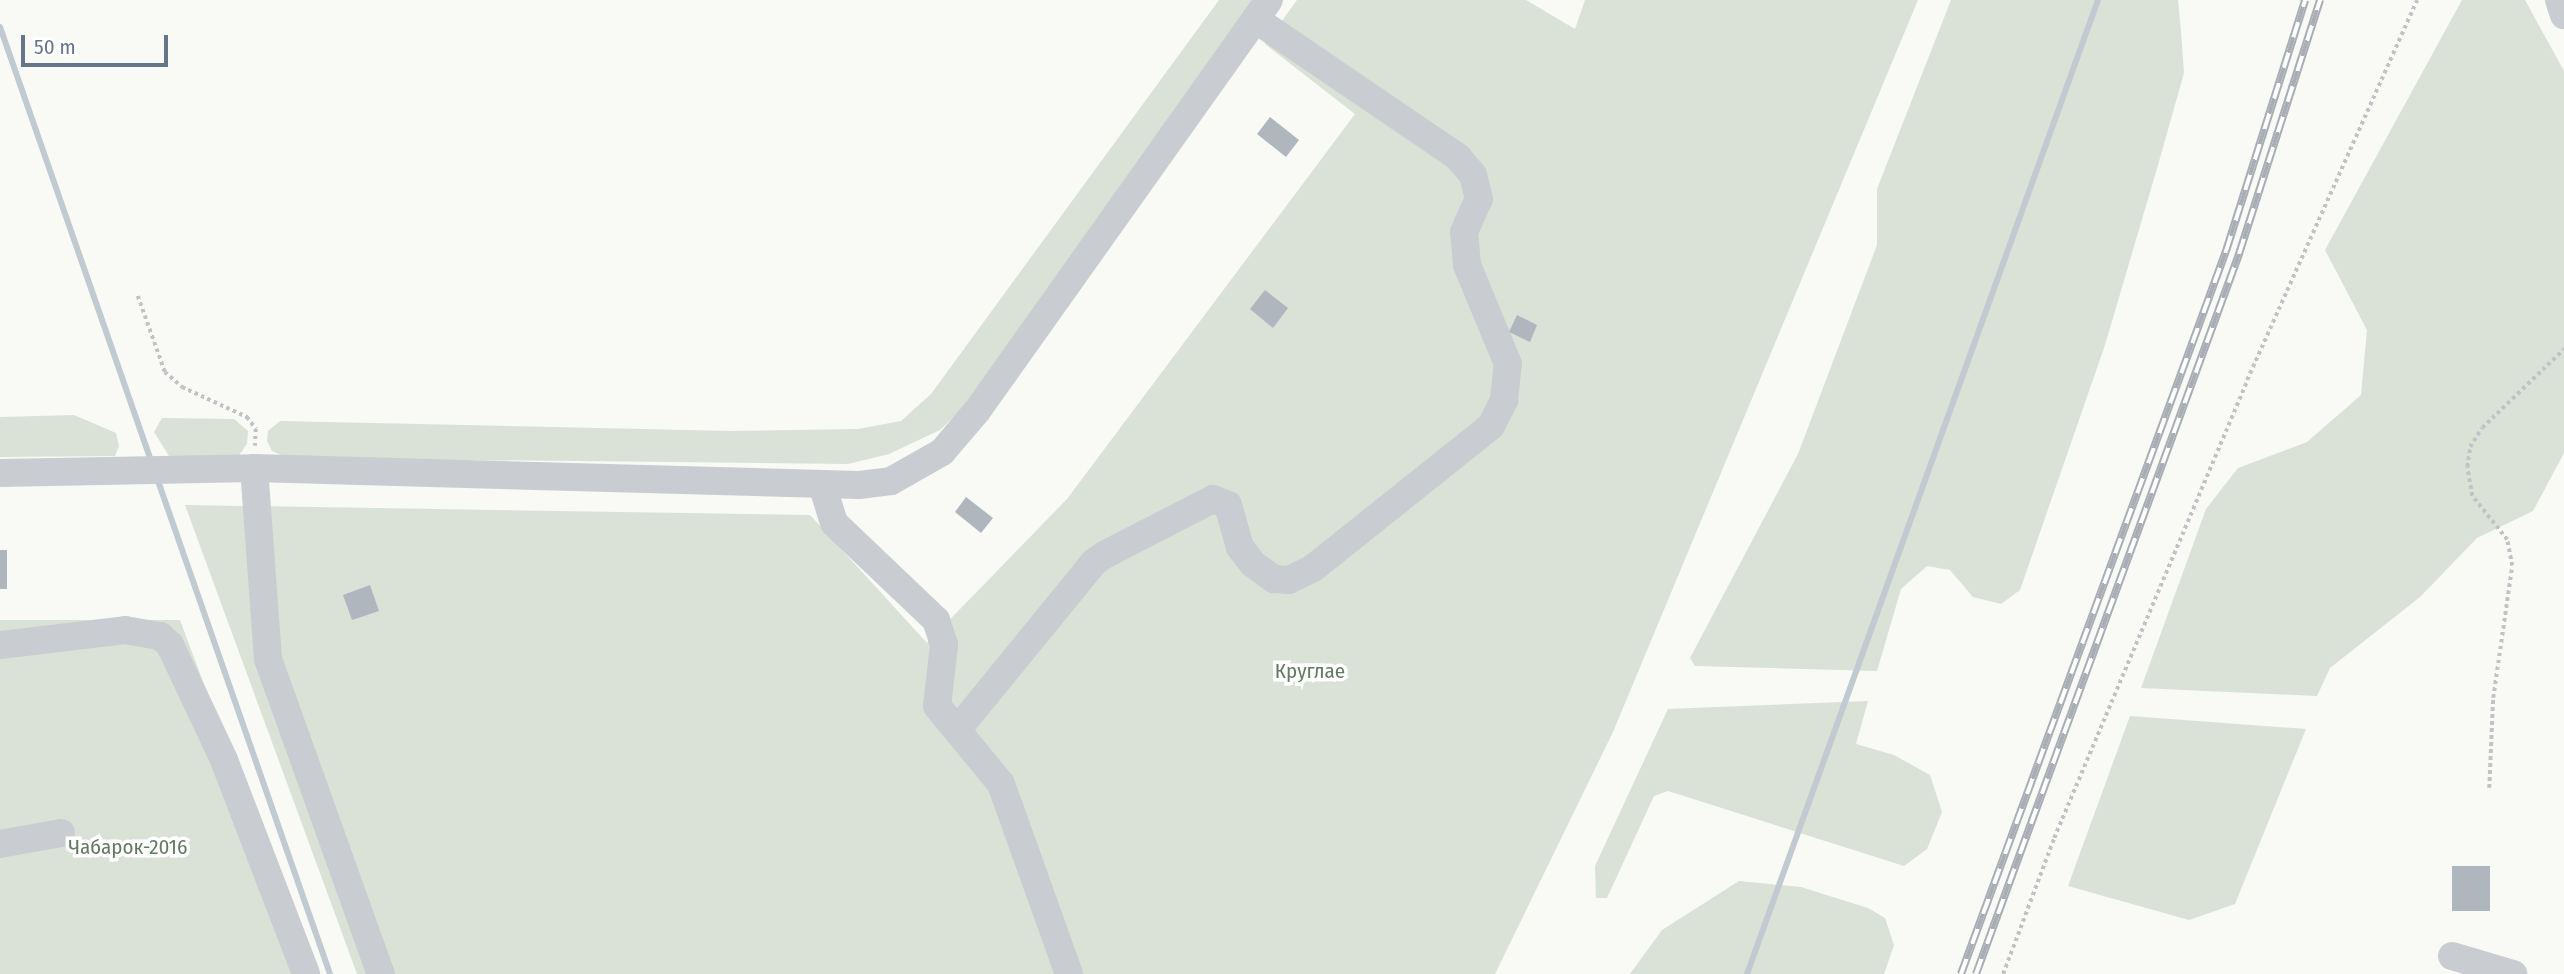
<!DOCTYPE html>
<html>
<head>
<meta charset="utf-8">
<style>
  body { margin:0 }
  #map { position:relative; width:2564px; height:974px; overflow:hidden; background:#f9f9f6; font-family:"Fira Sans Condensed",sans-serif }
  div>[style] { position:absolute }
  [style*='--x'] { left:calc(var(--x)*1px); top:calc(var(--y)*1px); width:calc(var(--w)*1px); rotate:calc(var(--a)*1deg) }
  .green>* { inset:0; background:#dae1d7 }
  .stream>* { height:6px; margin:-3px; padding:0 3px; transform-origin:3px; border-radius:3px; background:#c1cad0 }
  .building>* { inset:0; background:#afb6be }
  .path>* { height:3.5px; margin-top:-1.75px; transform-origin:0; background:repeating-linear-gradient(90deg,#c0c2c5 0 3.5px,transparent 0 7px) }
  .minor>* { height:28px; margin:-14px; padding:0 14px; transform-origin:14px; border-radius:14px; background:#c9ccd0 }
  .rail>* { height:8px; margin-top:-4px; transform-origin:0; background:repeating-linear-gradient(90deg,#fff 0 16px,#a9aeb5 0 32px); box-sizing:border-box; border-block:2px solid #a9aeb5 }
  span { translate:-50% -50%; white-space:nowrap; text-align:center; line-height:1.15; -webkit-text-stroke:7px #fff; paint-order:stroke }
  .park-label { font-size:21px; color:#637a62 }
  .scale { position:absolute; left:21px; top:35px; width:147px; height:32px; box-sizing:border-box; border:4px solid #667589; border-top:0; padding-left:9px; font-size:21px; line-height:24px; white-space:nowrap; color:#667589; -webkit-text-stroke:5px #fff; paint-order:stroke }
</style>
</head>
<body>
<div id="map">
  <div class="green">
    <i style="clip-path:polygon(1219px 0,1254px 0,971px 401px,940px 430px,889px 454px,848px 464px,288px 458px,272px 451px,267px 441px,268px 431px,280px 421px,731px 431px,858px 429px,901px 421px,931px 394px)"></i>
    <i style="clip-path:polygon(1297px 0,1526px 0,1575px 29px,1585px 0,1918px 0,1613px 732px,1495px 974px,357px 974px,185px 505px,810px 515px,927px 643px,1067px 499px,1355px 114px,1265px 44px)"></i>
    <i style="clip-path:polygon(1951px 0,2178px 0,2181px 31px,2184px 73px,2158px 165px,2105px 345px,2020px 590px,2001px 604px,1973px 597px,1950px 570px,1927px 566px,1901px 589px,1877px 671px,1695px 666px,1690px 658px,1798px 454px,1877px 245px,1877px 189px)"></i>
    <i style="clip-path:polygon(2462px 0,2525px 0,2564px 71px,2564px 453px,2533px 511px,2477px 538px,2420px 597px,2330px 668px,2317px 696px,2141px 688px,2206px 509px,2238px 468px,2307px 442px,2361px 395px,2367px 330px,2325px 250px)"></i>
    <i style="clip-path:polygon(74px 415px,116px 433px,119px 446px,115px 456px,0 457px,0 417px)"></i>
    <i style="clip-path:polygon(162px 418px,234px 419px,248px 431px,247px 444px,239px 455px,192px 459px,169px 456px,154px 432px)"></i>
    <i style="clip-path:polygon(0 620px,180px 620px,312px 974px,0 974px)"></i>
    <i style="clip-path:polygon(1868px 701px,1856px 744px,1894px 755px,1930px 775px,1942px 812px,1927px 849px,1904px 866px,1668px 791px,1654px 796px,1607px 898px,1596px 898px,1595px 866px,1668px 709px)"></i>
    <i style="clip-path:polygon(2130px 716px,2306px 729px,2235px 904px,2189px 920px,2068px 886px)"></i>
    <i style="clip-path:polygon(1739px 881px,1801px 887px,1868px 908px,1885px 918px,1894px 945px,1884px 974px,1630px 974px,1662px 930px)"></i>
  </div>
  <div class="stream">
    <i style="--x:0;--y:27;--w:460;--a:70.8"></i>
    <i style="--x:157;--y:478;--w:525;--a:70.77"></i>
    <i style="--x:1747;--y:974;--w:1035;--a:-70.18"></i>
  </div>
  <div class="building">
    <i style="clip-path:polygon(1270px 117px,1299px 140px,1286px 157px,1257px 134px)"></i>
    <i style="clip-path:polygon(1265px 290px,1288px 308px,1273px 328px,1250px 309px)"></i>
    <i style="clip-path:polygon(1517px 315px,1537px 325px,1530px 342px,1509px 332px)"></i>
    <i style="clip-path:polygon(966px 497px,993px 518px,981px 533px,955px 512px)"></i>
    <i style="clip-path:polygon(0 550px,7px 550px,7px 589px,0 589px)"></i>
    <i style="clip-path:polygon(370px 585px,379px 611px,352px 620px,343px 595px)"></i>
    <i style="clip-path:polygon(2452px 866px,2490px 866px,2490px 911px,2452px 911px)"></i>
  </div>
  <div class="path">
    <i style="--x:138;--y:296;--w:81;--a:70.4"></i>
    <i style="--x:165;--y:372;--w:23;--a:41"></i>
    <i style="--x:182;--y:387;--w:72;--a:24.8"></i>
    <i style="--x:247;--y:417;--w:15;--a:53"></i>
    <i style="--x:256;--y:429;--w:17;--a:93"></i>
    <i style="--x:2489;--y:788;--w:90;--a:-87.5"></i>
    <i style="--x:2493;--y:698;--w:133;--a:-81.8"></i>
    <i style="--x:2512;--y:566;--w:26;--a:-101"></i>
    <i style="--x:2507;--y:540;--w:56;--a:-128.5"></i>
    <i style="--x:2472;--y:496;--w:29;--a:-100"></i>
    <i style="--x:2467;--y:467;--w:20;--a:-81"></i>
    <i style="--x:2470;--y:447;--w:22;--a:-58"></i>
    <i style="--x:2482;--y:428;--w:114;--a:-43.9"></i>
    <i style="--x:2003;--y:974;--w:145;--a:-69.4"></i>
    <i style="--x:2054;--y:838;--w:497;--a:-67.1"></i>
    <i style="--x:2247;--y:380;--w:416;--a:-65.9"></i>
  </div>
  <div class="minor">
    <i style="--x:2559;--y:0;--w:16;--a:72"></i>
    <i style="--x:254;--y:468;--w:192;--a:85.8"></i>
    <i style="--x:268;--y:659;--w:335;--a:70.3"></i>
    <i style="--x:0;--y:473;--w:254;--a:-1.1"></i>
    <i style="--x:254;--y:468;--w:605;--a:1.61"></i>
    <i style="--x:859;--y:485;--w:32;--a:-7"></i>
    <i style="--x:891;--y:481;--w:59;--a:-29.6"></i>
    <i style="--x:942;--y:452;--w:54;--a:-49.5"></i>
    <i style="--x:977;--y:411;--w:504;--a:-54.61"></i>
    <i style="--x:822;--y:484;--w:41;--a:72.9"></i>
    <i style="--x:834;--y:523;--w:141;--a:43.6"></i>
    <i style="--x:936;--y:620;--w:26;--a:72"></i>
    <i style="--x:944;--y:645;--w:61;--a:96.5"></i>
    <i style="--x:937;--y:706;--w:101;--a:50.6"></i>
    <i style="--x:1001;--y:784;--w:202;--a:70.3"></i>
    <i style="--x:0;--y:645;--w:126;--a:-6.8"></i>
    <i style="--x:125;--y:630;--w:36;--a:10"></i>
    <i style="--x:160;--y:636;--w:13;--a:42"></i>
    <i style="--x:170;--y:645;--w:127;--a:64.8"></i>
    <i style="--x:224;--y:760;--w:229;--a:69"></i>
    <i style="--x:958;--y:729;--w:215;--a:-50.8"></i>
    <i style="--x:1094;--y:562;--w:14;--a:-34"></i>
    <i style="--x:1106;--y:554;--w:120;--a:-27.2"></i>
    <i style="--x:1213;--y:499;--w:16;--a:22"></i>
    <i style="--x:1228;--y:505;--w:44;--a:74.1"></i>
    <i style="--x:1240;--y:547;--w:21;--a:53"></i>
    <i style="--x:1253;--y:564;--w:26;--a:36"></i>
    <i style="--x:1274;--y:579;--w:15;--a:4"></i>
    <i style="--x:1289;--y:580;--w:25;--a:-26"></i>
    <i style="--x:1312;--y:569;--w:229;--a:-38.6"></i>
    <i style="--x:1491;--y:426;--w:29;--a:-63"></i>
    <i style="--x:1504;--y:400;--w:36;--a:-84"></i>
    <i style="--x:1508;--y:364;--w:107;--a:-112.5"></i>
    <i style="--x:1467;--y:265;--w:33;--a:-95"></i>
    <i style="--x:1464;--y:232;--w:36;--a:-66"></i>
    <i style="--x:1479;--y:199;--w:25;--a:-104"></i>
    <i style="--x:1473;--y:175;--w:23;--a:-130"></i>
    <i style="--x:1458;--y:157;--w:245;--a:-145.8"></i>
    <i style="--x:0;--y:844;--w:62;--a:-10.2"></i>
    <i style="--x:2452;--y:956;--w:64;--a:16.4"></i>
  </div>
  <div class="rail">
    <i style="--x:1961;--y:974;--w:770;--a:-69.87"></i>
    <i style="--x:2226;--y:251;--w:263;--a:-72.5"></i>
    <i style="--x:1976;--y:974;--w:767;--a:-69.93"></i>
    <i style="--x:2239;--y:254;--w:267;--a:-72.3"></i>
  </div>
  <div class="park-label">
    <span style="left:1310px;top:671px">Круглае</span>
    <span style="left:128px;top:847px">Чабарок-2016</span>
  </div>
  <div class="scale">50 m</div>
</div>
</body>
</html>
